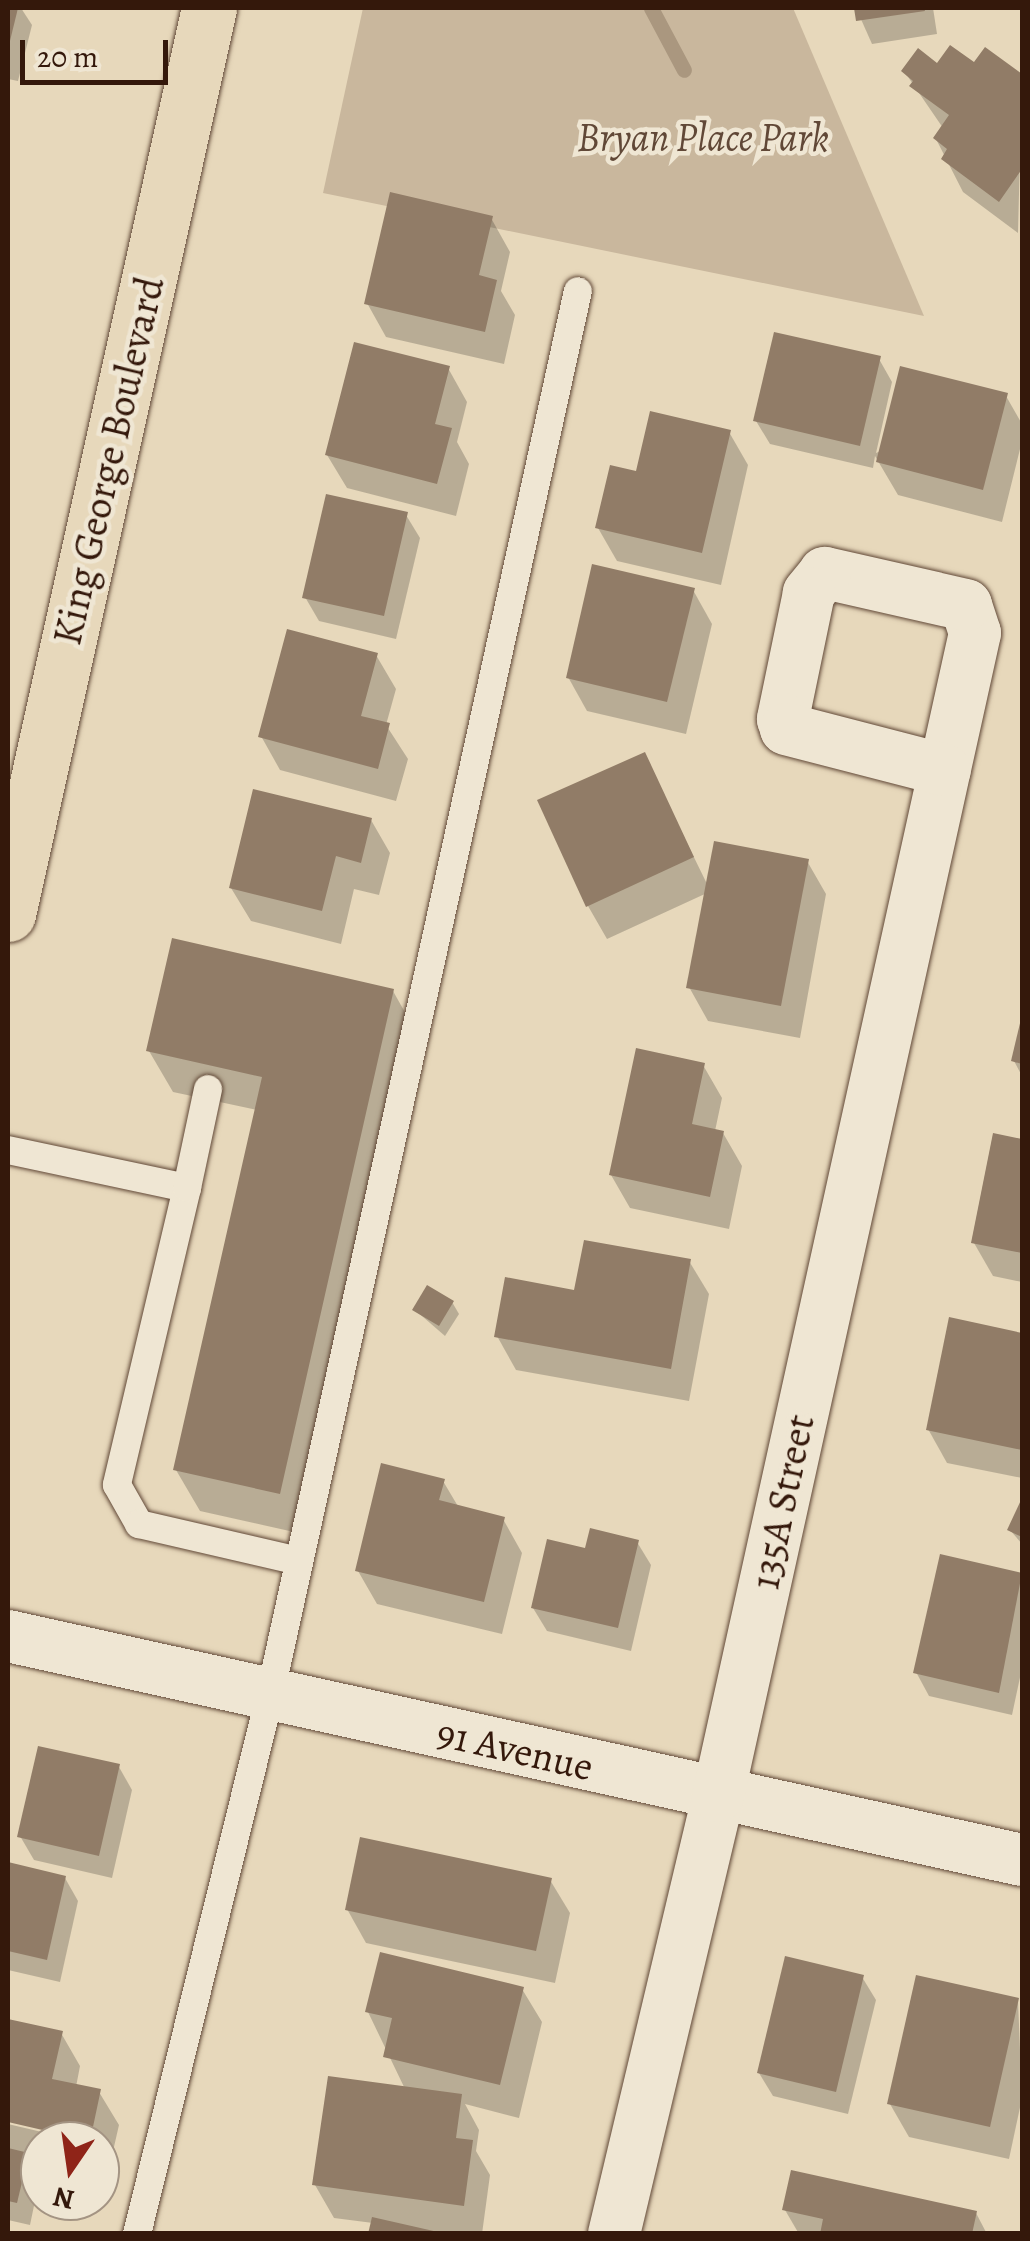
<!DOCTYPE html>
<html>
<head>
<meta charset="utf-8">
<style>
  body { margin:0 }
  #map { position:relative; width:1030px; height:2241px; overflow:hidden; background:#e7d8bb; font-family:Alegreya,serif }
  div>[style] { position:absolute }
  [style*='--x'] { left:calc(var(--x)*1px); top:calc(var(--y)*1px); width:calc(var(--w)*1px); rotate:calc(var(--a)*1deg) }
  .green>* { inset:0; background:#c9b79d }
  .shadow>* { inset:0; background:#0003 }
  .stream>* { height:15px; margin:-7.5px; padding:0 7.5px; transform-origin:7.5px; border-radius:7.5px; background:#aa977f }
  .building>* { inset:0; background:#917c67 }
  .roads { filter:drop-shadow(0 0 2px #614837) drop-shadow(0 0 2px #614837) }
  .service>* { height:28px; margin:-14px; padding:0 14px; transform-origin:14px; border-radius:14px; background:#efe6d3 }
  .minor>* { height:52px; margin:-26px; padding:0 26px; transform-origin:26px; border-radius:26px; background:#efe6d3 }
  .primary>* { height:55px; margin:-27.5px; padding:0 27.5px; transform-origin:27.5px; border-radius:27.5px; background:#e7d8bb }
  span { translate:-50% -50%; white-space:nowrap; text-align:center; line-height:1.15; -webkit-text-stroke:9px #efe6d3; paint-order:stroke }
  .park-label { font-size:40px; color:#614837; font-style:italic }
  .street-label { font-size:40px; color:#34180b }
  .frame { position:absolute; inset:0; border:10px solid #34180b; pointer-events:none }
  .north { position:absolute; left:20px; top:2121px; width:100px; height:100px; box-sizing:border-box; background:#efe6d3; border:2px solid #a49483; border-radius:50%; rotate:193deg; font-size:28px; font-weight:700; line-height:40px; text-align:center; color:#34180b }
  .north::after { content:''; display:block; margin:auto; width:35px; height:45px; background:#8f2418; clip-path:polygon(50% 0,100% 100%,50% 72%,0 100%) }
  .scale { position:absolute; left:20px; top:40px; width:148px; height:45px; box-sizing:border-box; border:5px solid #34180b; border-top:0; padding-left:12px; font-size:30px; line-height:35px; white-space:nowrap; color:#34180b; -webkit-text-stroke:8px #efe6d3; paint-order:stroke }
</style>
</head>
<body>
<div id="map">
  <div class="green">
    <i style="clip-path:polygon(363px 8px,793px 8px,924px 316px,323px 193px)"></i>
  </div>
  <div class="shadow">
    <i style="clip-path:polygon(8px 8px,21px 8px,32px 25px,18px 81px,8px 79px)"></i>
    <i style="clip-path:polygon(856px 8px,933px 8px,937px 34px,872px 44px)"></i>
    <i style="clip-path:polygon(986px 50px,1022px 77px,1018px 233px,963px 192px,936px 139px,943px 128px,904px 71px,974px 65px)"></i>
    <i style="clip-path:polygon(491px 218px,510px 252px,501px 291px,515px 315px,504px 364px,386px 337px,367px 303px)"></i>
    <i style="clip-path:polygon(879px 359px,892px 382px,876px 453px,1006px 396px,1022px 424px,1022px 441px,1002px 522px,898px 495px,875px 456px,873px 468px,770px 444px,756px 421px)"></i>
    <i style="clip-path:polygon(448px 368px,467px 402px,457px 442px,469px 464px,456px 516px,347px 488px,327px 455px)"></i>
    <i style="clip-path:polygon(729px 432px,748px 465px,721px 585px,617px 561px,598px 528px)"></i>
    <i style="clip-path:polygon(406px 515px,420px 538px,396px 639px,319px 621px,305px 597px)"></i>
    <i style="clip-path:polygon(693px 590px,712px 624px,686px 734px,587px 711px,568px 677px)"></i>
    <i style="clip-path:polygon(376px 655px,396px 689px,386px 725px,408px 759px,396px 801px,280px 770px,261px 736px)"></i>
    <i style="clip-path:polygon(644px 755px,708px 886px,807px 861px,826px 894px,800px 1038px,708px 1021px,689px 987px,707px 893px,607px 939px,588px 906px)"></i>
    <i style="clip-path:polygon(371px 820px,390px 853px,379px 895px,354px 889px,341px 944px,251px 921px,231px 888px)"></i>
    <i style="clip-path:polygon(393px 991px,416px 1032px,303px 1534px,200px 1511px,176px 1470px,257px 1110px,173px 1092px,149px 1051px)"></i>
    <i style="clip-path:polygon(1022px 1023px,1022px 1076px,1014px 1061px)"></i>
    <i style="clip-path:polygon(703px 1065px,722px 1098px,715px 1131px,723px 1133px,742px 1166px,729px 1229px,630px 1208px,611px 1175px)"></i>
    <i style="clip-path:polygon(995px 1136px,1022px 1141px,1022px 1282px,993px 1276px,974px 1243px)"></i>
    <i style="clip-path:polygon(689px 1261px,709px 1294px,689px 1401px,516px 1370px,497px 1336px,576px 1293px)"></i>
    <i style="clip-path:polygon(452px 1302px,459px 1314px,445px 1336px,415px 1310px)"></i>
    <i style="clip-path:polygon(951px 1320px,1022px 1336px,1022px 1478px,947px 1463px,928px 1429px)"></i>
    <i style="clip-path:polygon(443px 1481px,459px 1508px,503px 1519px,522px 1553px,502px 1634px,377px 1604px,358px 1571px)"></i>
    <i style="clip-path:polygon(1022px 1504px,1022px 1544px,1010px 1530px)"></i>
    <i style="clip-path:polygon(637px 1542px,651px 1565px,631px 1651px,547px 1631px,533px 1608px,587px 1551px)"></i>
    <i style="clip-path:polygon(942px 1558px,1022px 1576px,1022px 1668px,1012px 1715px,929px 1696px,916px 1672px)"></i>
    <i style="clip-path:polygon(119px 1767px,132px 1790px,112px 1878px,34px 1860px,20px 1836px)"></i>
    <i style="clip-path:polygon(8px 1865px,65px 1878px,78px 1901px,60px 1982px,8px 1970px)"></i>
    <i style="clip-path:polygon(550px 1880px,570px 1913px,555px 1983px,366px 1943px,347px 1909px)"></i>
    <i style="clip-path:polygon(862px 1977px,876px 2000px,848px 2114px,773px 2096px,759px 2073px)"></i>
    <i style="clip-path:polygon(522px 1989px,542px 2022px,519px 2118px,465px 2104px,479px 2130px,476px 2151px,490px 2175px,482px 2234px,370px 2234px,373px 2223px,334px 2218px,315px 2185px,405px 2089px,368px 2012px)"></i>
    <i style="clip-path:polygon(1018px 2000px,1022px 2098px,1009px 2159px,909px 2137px,890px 2104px)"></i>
    <i style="clip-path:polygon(8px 2021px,61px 2033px,80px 2066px,76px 2087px,99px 2092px,119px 2125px,108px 2173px,100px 2171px,102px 2141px,8px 2119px)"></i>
    <i style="clip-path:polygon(8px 2124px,80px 2141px,40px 2141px,40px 2157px,27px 2154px,40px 2177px,30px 2225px,8px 2220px)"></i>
    <i style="clip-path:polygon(785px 2210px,976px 2213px,987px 2234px,799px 2234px)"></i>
  </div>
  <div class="stream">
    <i style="--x:651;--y:8;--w:70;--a:62"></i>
  </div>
  <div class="building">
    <i style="clip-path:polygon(8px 8px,18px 8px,9px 45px,8px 45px)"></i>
    <i style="clip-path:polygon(854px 8px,924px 8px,925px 11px,856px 21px)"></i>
    <i style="clip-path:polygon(950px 45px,974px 62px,985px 47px,1022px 74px,1022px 169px,999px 202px,941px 159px,947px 149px,933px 138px,949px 115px,909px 86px,913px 81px,901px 71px,918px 48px,937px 63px)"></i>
    <i style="clip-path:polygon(390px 192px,493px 216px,479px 275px,497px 280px,485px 332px,364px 304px)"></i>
    <i style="clip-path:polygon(774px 332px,881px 356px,860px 446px,753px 421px)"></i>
    <i style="clip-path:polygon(354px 342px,450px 366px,435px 424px,452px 428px,437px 484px,325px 455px)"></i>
    <i style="clip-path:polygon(900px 366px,1008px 393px,983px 490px,876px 462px)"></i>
    <i style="clip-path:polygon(650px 411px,731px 430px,702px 553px,595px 528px,610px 465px,636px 471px)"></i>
    <i style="clip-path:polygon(326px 494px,408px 512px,384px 616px,302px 598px)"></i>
    <i style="clip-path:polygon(592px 564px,695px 588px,667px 702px,566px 678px)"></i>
    <i style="clip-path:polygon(287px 629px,378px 653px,361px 716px,390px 723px,378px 769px,258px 737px)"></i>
    <i style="clip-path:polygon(645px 752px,694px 857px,586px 907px,537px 800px)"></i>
    <i style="clip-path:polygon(253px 789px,372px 818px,361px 863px,336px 856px,322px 911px,229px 888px)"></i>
    <i style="clip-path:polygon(714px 841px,809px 859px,781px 1006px,686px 988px)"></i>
    <i style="clip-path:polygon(172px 938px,394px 989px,280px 1494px,173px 1470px,262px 1077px,146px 1051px)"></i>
    <i style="clip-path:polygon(1021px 1019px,1022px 1019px,1022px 1064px,1011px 1061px)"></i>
    <i style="clip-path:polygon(636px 1048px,705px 1063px,692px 1124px,724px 1131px,710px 1197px,609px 1175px)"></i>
    <i style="clip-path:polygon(993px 1133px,1022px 1139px,1022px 1253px,971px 1243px)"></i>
    <i style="clip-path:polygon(584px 1240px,691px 1259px,671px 1369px,494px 1337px,505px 1277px,574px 1290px)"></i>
    <i style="clip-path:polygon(427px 1285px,454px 1301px,439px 1326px,412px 1310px)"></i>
    <i style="clip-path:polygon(949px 1317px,1022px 1333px,1022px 1450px,926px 1430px)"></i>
    <i style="clip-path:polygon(381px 1463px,445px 1479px,439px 1500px,505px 1517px,484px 1602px,355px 1571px)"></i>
    <i style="clip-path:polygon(1022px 1498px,1022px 1537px,1007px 1530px)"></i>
    <i style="clip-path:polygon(590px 1528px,639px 1540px,618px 1628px,531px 1608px,547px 1539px,585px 1548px)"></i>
    <i style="clip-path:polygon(940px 1554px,1022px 1573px,999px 1693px,913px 1673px)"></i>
    <i style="clip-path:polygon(38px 1746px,120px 1764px,99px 1856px,17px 1837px)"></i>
    <i style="clip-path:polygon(360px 1837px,552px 1878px,536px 1951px,345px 1910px)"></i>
    <i style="clip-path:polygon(8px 1862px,66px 1876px,47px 1960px,8px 1951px)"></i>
    <i style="clip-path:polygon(380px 1952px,524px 1987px,500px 2085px,383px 2057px,392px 2018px,365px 2012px)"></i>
    <i style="clip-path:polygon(785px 1956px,864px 1975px,836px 2092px,757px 2073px)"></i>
    <i style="clip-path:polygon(916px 1975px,1019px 1998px,990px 2127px,887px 2104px)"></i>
    <i style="clip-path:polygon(8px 2019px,63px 2031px,52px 2079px,101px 2089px,90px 2141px,8px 2122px)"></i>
    <i style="clip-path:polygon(328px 2076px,462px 2094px,456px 2138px,473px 2140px,464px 2206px,312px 2185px)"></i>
    <i style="clip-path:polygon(8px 2148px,29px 2153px,17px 2203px,8px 2201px)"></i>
    <i style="clip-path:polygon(791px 2170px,977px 2211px,972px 2234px,820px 2234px,823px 2219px,782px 2210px)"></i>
    <i style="clip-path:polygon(372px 2217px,438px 2232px,438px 2234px,368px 2234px)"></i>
  </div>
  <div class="roads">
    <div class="service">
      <i style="--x:8;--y:1150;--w:183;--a:12"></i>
      <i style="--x:187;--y:1188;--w:305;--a:103.3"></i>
      <i style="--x:117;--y:1485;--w:45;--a:60.6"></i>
      <i style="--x:139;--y:1524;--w:164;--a:13"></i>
      <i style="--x:187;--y:1188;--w:101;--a:-78"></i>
      <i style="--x:137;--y:2234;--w:555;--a:-76.14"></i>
      <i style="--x:270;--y:1695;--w:1437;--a:-77.63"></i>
    </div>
    <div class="minor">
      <i style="--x:8;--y:1636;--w:1038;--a:12.46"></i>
      <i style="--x:614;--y:2234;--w:450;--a:-76.6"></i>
      <i style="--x:718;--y:1796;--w:1191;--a:-77.54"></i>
      <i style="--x:975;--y:633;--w:29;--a:-108"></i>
      <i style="--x:966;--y:605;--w:145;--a:-167.2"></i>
      <i style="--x:825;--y:573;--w:26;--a:129"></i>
      <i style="--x:809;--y:593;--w:129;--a:101.7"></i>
      <i style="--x:783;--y:719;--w:10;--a:73"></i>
      <i style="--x:786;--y:729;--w:164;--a:14.5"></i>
    </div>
    <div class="primary">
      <i style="--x:8;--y:914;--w:928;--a:-77.49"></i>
    </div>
  </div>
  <div class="park-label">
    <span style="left:703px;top:138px">Bryan Place Park</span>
  </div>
  <div class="street-label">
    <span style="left:109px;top:461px;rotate:-77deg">King George Boulevard</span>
    <span style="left:783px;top:1502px;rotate:-78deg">135A Street</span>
    <span style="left:515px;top:1750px;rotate:13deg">91 Avenue</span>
  </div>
  <div class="frame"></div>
  <div class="north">N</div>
  <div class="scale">20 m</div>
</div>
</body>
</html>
